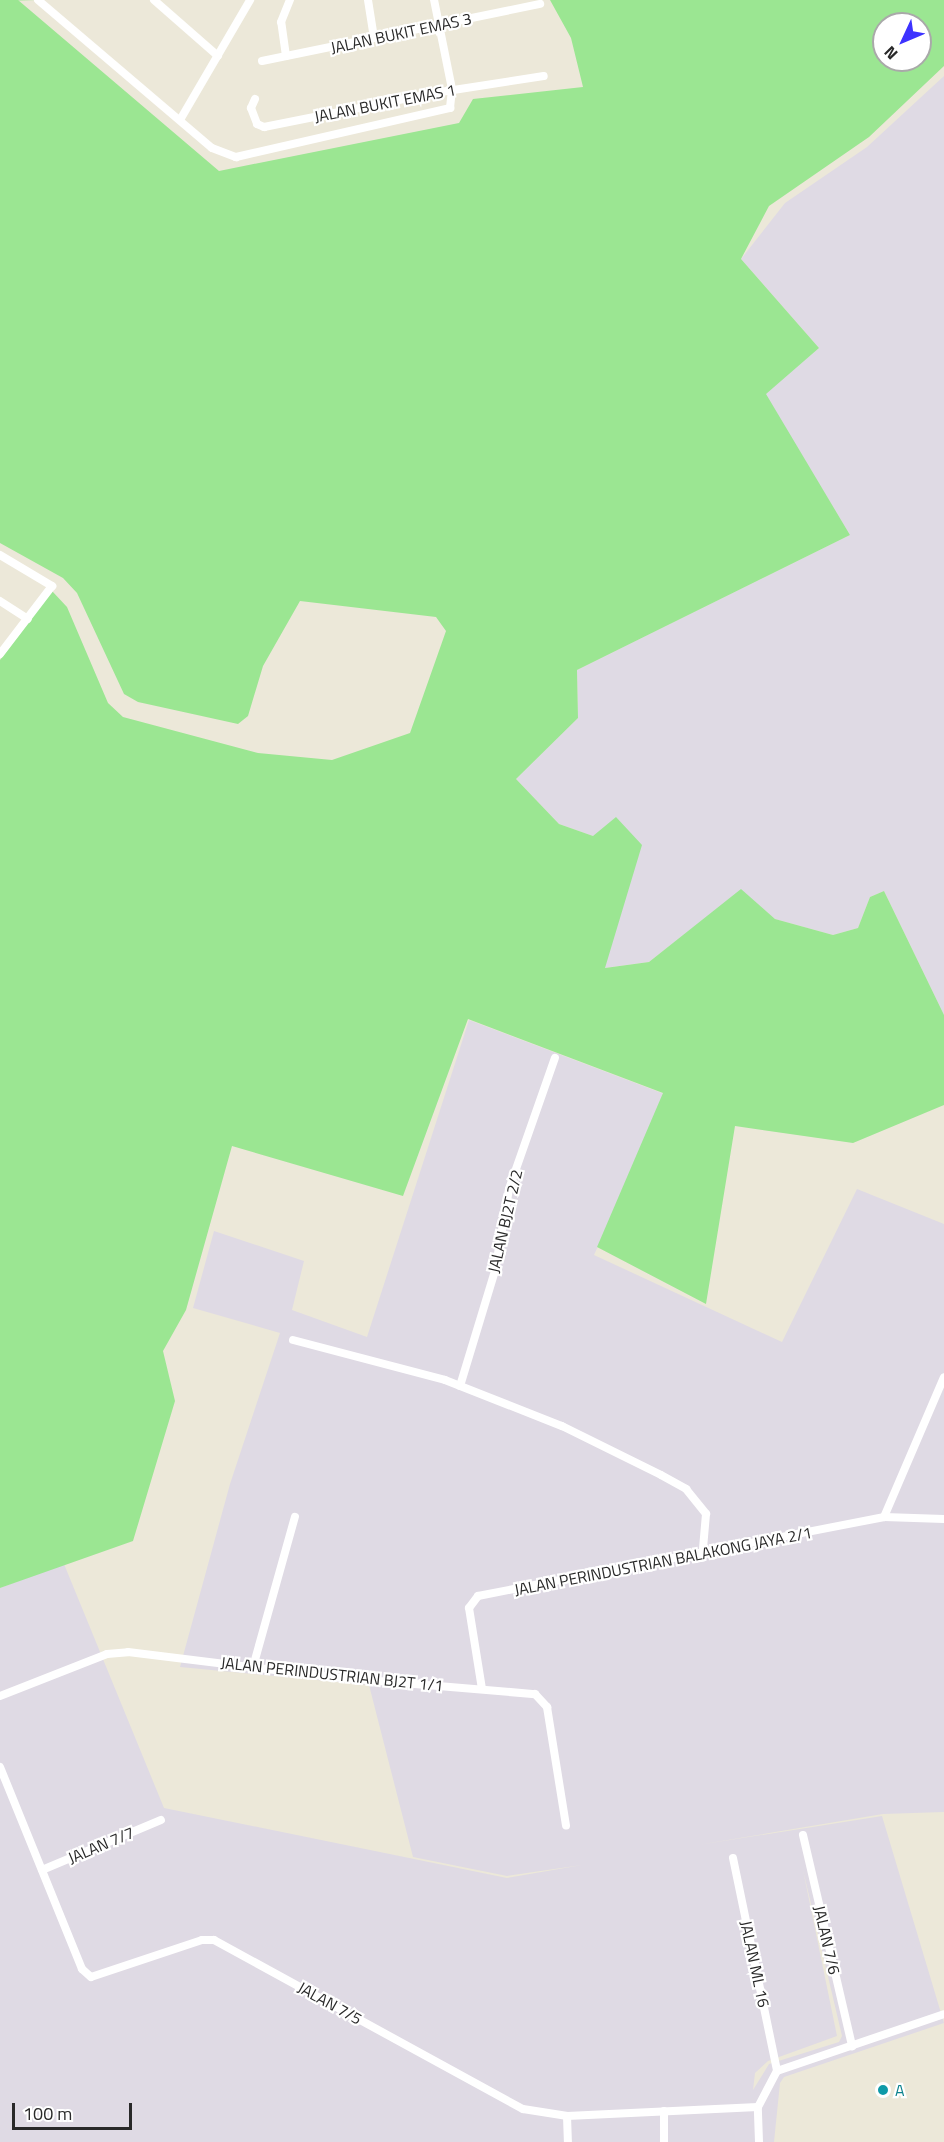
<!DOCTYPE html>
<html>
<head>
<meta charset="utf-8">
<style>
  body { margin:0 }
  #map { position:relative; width:944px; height:2142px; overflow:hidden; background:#ece8d9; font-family:"Titillium Web",sans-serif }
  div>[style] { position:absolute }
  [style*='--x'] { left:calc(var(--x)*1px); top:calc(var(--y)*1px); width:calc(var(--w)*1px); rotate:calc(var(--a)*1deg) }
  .industrial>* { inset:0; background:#dfdae4 }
  .green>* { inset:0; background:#9be692 }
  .street>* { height:8px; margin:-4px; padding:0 4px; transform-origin:4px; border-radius:4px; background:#fff }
  .dots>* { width:16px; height:16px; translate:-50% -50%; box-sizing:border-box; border:3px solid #fff; border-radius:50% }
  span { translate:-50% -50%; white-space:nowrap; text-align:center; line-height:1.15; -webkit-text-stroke:4.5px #fff; paint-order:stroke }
  .street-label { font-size:16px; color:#292929 }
  .culture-label { font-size:16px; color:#0d838f }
  .left { translate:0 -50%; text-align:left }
  .north { position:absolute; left:872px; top:12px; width:60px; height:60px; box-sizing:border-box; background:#fff; border:2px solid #a9a9a9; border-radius:50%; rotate:226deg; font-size:16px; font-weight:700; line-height:24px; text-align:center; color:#292929 }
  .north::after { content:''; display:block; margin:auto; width:21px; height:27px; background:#3d33ff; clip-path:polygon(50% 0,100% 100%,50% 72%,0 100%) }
  .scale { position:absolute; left:12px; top:2103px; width:120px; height:27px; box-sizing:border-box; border:3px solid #292929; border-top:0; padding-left:8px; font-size:18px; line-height:21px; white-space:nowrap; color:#292929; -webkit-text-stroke:4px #fff; paint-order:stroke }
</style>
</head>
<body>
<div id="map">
  <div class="industrial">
    <i style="clip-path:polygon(944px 76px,944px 1015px,884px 891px,870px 897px,858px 928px,833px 935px,775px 919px,741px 890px,649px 962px,604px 968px,593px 836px,559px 824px,516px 779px,578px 718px,577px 670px,850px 535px,765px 394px,819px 348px,741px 259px,785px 203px,867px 147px)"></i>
    <i style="clip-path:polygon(evenodd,469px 1020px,667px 1095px,594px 1255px,782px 1342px,857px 1189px,944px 1224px,944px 1812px,883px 1814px,698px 1845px,882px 1816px,944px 2023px,784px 2077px,780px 2083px,774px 2142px,0 2142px,0 1588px,64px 1564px,164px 1808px,507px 1878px,582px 1865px,507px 1876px,413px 1857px,369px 1685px,180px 1667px,230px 1484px,280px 1333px,193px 1308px,214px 1231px,304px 1261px,292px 1310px,367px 1337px,469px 1020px,803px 1870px,842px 2036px,839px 2042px,769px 2064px,753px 2090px,755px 2073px,768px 2061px,837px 2036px,803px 1870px)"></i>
  </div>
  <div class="green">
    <i style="clip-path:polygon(evenodd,0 0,18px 0,219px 171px,459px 123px,473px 99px,583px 87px,571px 38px,550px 0,944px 0,944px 66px,869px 137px,769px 206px,741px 259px,819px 348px,766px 394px,850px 535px,577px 670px,578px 718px,516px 779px,559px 824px,593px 836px,616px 817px,642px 845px,605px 968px,649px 962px,741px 889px,775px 919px,833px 935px,858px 928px,870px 897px,884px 891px,944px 1015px,944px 1105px,853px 1143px,735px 1126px,706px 1304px,597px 1247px,663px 1093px,468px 1019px,403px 1196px,232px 1146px,186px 1310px,163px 1351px,175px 1401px,133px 1541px,0 1588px,0 660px,52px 591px,67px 607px,108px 703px,123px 717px,258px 753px,332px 760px,410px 733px,446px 631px,436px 617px,300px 601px,263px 666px,248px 716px,238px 724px,138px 702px,124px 694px,77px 593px,63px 578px,0 543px,0 0,884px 24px,920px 24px,920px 60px,884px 60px,884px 24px)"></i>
  </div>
  <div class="street">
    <i style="--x:38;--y:0;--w:228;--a:40.4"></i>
    <i style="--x:212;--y:148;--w:26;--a:21"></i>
    <i style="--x:236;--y:157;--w:220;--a:-12.9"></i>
    <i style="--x:450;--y:108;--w:19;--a:-84"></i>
    <i style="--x:452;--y:89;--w:91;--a:-101.4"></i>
    <i style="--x:154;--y:0;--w:85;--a:41.2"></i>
    <i style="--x:368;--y:0;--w:38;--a:81"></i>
    <i style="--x:286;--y:56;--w:34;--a:-98"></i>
    <i style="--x:281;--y:22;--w:24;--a:-68"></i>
    <i style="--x:262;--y:61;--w:284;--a:-11.6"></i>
    <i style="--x:255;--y:99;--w:10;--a:114"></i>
    <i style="--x:251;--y:108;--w:17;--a:69"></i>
    <i style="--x:257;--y:124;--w:8;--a:23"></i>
    <i style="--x:264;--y:127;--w:173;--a:-11.3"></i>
    <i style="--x:434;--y:93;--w:111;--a:-8.8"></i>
    <i style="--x:180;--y:120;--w:139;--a:-59.7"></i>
    <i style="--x:0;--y:555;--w:61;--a:30.8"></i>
    <i style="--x:52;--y:586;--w:86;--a:127.4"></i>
    <i style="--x:0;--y:601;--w:33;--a:33"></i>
    <i style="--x:293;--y:1340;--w:157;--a:14.7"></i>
    <i style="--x:445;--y:1380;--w:126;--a:21.5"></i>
    <i style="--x:562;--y:1426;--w:110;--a:26.3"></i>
    <i style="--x:661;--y:1475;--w:29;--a:29"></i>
    <i style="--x:686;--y:1489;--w:32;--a:51"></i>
    <i style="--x:706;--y:1514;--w:38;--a:95"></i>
    <i style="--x:460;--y:1386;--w:120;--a:-73.1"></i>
    <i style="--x:495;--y:1271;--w:83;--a:-80.3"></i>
    <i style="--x:509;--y:1189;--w:139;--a:-70.7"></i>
    <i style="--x:884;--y:1517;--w:152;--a:-66.8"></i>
    <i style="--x:253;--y:1667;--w:156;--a:-74.4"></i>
    <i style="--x:482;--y:1689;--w:82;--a:-99.1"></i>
    <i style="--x:469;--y:1608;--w:15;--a:-53"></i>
    <i style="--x:478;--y:1596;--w:414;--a:-11"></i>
    <i style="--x:884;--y:1517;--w:60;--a:1.9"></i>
    <i style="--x:0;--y:1696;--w:115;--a:-21.4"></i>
    <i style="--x:107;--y:1654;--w:21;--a:-5"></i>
    <i style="--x:128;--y:1652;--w:205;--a:7"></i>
    <i style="--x:331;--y:1677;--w:205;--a:4.8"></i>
    <i style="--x:535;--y:1694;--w:18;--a:47"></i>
    <i style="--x:547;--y:1707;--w:120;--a:80.9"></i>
    <i style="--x:0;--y:1767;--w:218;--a:67.9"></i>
    <i style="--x:82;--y:1969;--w:12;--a:42"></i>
    <i style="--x:91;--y:1977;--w:117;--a:-18.4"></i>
    <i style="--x:202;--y:1940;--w:12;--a:0"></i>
    <i style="--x:214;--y:1940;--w:352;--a:28.7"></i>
    <i style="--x:523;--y:2109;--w:45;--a:9"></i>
    <i style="--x:567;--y:2116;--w:191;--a:-2.7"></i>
    <i style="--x:803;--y:1835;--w:217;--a:76.9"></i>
    <i style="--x:733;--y:1858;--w:217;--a:78.3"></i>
    <i style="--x:42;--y:1870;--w:129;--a:-22.8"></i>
    <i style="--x:664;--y:2111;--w:31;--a:90"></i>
    <i style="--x:567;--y:2116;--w:26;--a:88"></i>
    <i style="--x:759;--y:2142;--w:35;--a:-92"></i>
    <i style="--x:758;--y:2107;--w:41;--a:-62.2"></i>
    <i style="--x:777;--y:2071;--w:176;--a:-18.8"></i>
  </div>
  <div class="dots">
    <i style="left:883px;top:2090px;background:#0f9aa8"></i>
  </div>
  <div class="street-label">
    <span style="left:401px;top:33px;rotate:-12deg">JALAN BUKIT EMAS 3</span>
    <span style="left:385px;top:103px;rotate:-11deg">JALAN BUKIT EMAS 1</span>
    <span style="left:505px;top:1221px;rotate:-77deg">JALAN BJ2T 2/2</span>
    <span style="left:663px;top:1561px;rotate:-11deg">JALAN PERINDUSTRIAN BALAKONG JAYA 2/1</span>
    <span style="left:332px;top:1674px;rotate:6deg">JALAN PERINDUSTRIAN BJ2T 1/1</span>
    <span style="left:101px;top:1845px;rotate:-23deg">JALAN 7/7</span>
    <span style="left:827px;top:1940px;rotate:77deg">JALAN 7/6</span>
    <span style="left:755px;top:1964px;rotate:78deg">JALAN ML 16</span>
    <span style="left:330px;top:2003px;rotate:29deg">JALAN 7/5</span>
  </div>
  <div class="culture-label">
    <span class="left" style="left:895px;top:2090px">A</span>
  </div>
  <div class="north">N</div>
  <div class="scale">100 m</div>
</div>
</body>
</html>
